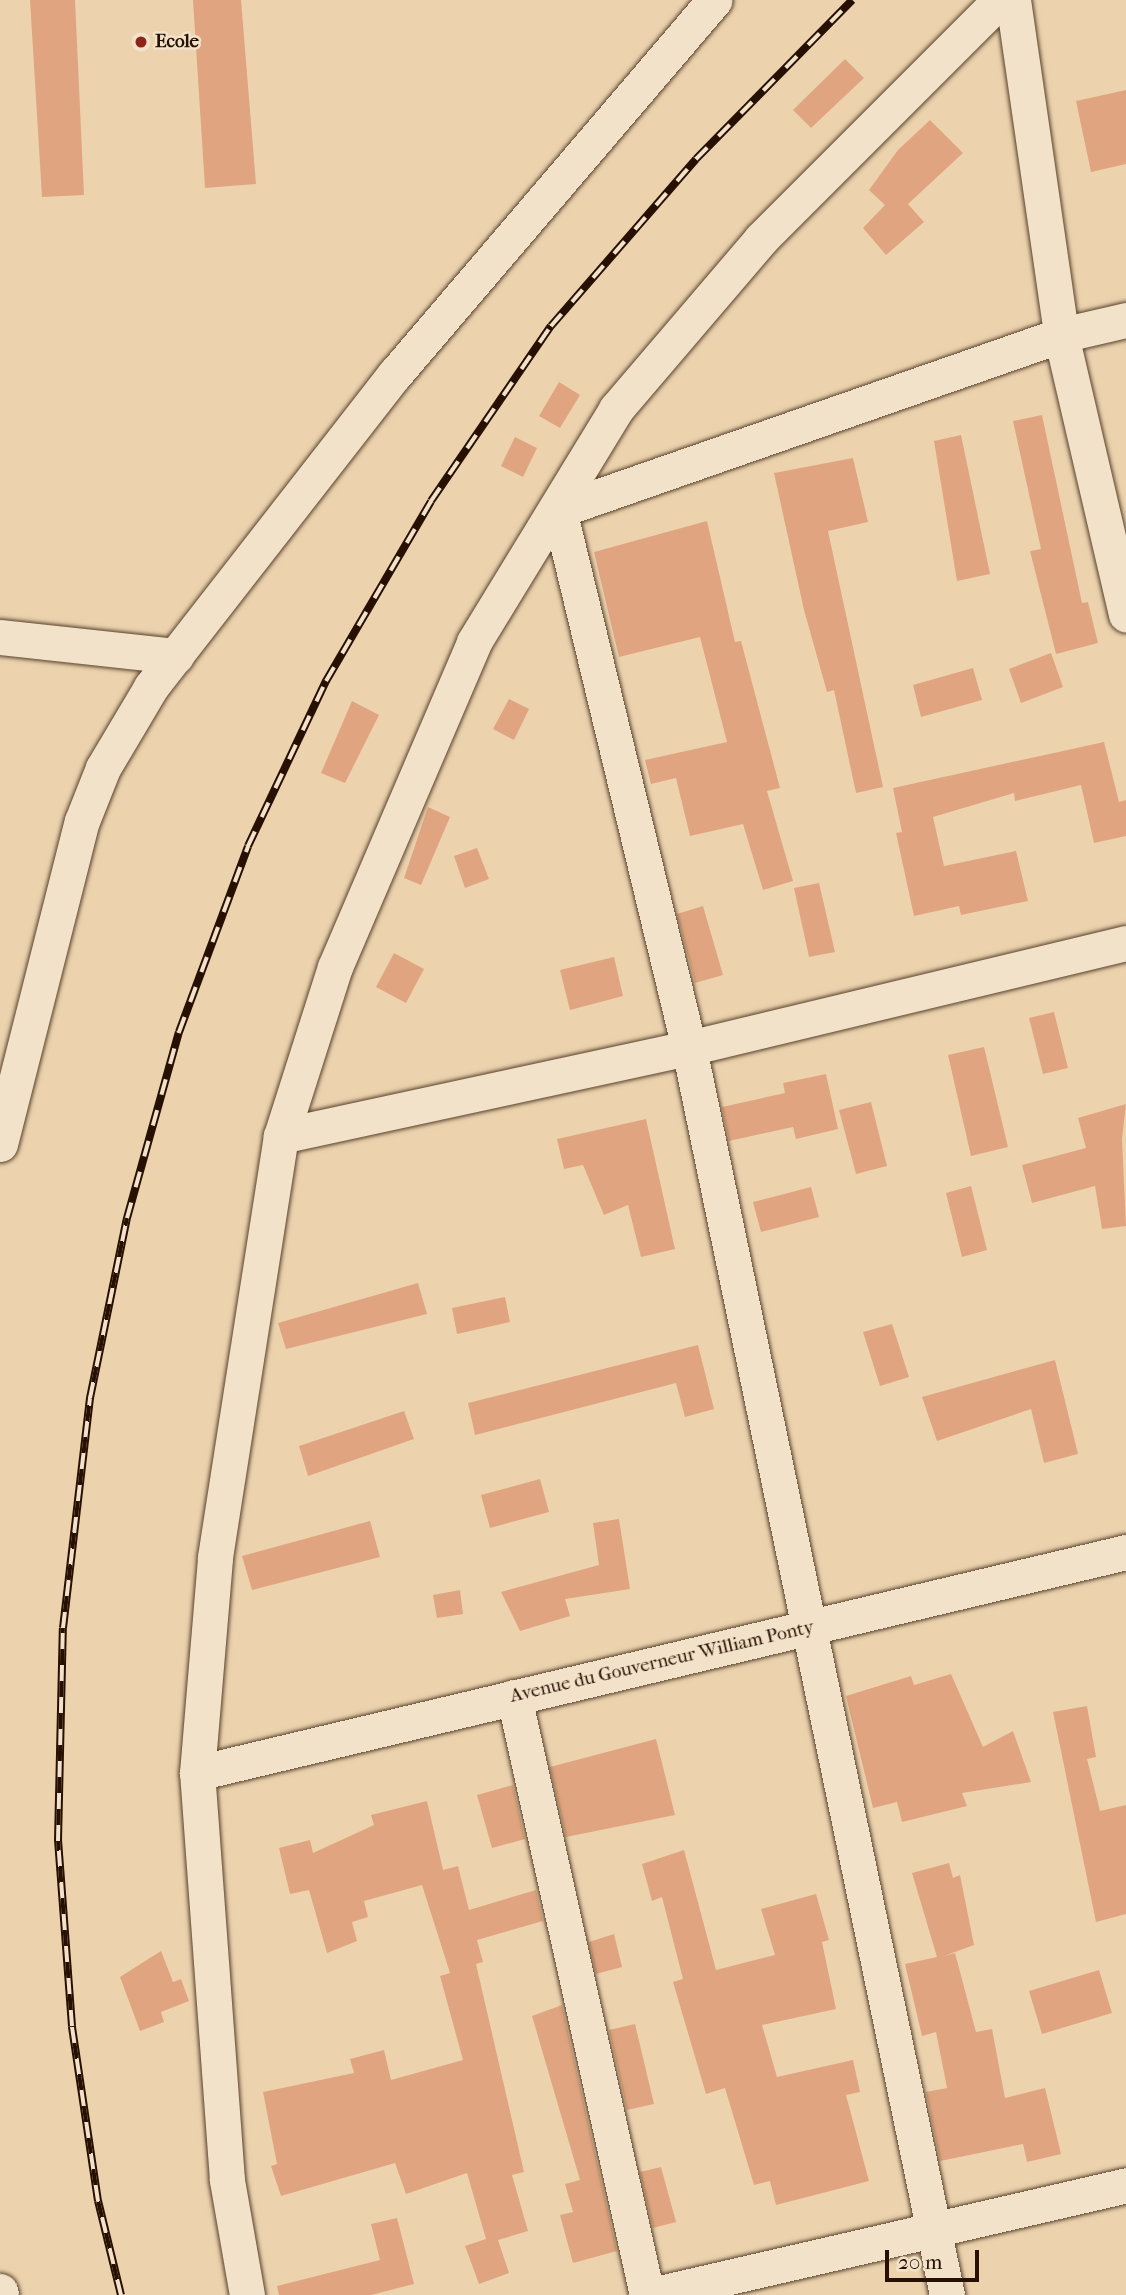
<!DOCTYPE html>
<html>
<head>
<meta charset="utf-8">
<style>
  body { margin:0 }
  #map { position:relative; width:1126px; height:2295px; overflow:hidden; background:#ecd3ae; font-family:"IM FELL French Canon",serif }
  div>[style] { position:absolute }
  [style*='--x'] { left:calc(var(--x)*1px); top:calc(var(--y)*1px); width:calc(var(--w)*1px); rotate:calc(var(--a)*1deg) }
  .building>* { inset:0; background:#e0a580 }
  .roads { filter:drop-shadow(0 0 2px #58412c) drop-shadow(0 0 2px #58412c) }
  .street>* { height:35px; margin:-17.5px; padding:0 17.5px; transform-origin:17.5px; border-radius:17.5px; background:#f3e2ca }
  .rail>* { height:8px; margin-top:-4px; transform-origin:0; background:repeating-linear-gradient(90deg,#f3e2ca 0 16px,#271001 0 32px); box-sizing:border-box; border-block:2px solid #271001 }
  .dots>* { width:19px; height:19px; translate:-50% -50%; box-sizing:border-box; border:4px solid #f3e2ca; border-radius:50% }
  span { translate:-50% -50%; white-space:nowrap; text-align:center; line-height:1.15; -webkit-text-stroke:5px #f3e2ca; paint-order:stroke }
  .poi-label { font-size:19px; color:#271001; font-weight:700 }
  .left { translate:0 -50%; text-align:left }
  .street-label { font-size:19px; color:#271001 }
  .scale { position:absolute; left:885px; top:2250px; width:94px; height:32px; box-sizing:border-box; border:4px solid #271001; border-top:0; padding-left:9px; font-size:21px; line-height:24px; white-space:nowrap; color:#271001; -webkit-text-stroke:5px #f3e2ca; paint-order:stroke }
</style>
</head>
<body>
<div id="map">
  <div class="building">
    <i style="clip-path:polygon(30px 0,75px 0,84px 195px,42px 197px)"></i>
    <i style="clip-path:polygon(193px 0,241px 0,256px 184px,205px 188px)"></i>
    <i style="clip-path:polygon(845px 59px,864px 78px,811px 128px,793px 110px)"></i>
    <i style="clip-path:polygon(1126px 90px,1126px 164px,1091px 172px,1076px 101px)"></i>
    <i style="clip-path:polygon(930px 120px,963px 153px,908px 204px,924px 222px,886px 255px,863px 228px,885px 205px,869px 190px,898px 150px)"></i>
    <i style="clip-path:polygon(559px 382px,580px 395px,560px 428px,539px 416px)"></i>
    <i style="clip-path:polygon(1042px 415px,1082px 603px,1088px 602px,1098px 643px,1056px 654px,1030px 551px,1041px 549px,1013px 421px)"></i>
    <i style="clip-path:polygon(961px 435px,990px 574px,957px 581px,934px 441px)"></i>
    <i style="clip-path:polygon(515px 437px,537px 448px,523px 477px,501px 466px)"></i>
    <i style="clip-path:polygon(853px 458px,868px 522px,828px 531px,883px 787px,856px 793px,834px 690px,827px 692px,804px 610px,774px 473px)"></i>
    <i style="clip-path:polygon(707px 521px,735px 642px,741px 641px,780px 788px,767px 791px,793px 881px,763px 890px,743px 824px,690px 836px,676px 778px,651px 784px,645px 760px,727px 742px,700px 637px,619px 657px,594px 552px)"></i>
    <i style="clip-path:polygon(1051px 653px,1063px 687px,1021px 703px,1009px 669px)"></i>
    <i style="clip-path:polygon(973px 668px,982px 700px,921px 717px,913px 685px)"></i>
    <i style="clip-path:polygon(509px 699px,529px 709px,514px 740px,493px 729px)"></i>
    <i style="clip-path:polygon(352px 701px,379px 715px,345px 783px,321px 773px)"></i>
    <i style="clip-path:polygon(1104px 742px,1119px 802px,1126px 800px,1126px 836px,1094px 843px,1081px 785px,1015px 801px,1014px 793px,933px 817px,944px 866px,1016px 851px,1028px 901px,961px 915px,959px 906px,914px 916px,896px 833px,902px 832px,893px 788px)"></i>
    <i style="clip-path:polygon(428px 807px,450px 817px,421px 885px,404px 878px)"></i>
    <i style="clip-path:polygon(477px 848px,489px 879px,465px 888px,454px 856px)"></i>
    <i style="clip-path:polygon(819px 883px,835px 952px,809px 957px,794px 888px)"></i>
    <i style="clip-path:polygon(703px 906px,723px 975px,695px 983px,677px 914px)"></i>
    <i style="clip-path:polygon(394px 953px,424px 969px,406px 1003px,376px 987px)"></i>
    <i style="clip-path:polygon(614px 957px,623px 996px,570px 1010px,560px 970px)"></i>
    <i style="clip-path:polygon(1054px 1012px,1068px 1068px,1043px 1074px,1029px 1018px)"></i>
    <i style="clip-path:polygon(984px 1047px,1008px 1147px,971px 1156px,948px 1055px)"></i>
    <i style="clip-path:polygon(826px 1074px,838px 1129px,796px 1139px,793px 1127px,729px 1141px,722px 1107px,785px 1093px,783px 1083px)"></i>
    <i style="clip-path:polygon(871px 1102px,887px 1166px,856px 1174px,839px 1110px)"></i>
    <i style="clip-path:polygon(1126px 1104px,1122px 1139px,1126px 1226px,1102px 1229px,1095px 1186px,1032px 1203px,1022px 1165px,1086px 1148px,1078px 1118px)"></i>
    <i style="clip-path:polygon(646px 1119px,675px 1249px,641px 1257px,628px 1205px,604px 1215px,583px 1165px,564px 1169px,557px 1139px)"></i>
    <i style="clip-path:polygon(971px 1186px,987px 1250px,962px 1257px,946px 1193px)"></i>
    <i style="clip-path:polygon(811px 1187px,819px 1217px,761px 1232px,753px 1202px)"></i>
    <i style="clip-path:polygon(418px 1283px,427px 1314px,286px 1349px,278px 1323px)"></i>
    <i style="clip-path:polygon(505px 1297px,510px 1322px,457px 1334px,452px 1308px)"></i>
    <i style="clip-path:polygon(892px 1324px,909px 1377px,880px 1386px,863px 1332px)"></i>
    <i style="clip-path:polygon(698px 1345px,714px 1409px,685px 1417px,676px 1383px,475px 1435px,468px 1403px)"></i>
    <i style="clip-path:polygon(1055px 1360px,1078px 1454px,1044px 1463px,1031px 1409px,937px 1441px,922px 1397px)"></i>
    <i style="clip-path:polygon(404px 1411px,414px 1439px,308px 1476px,299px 1446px)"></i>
    <i style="clip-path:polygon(540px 1479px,549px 1512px,490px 1528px,481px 1495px)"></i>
    <i style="clip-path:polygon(619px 1519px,630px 1589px,565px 1599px,570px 1616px,520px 1631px,501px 1592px,599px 1565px,593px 1523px)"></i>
    <i style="clip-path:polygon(370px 1521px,380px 1557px,252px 1590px,242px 1556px)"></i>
    <i style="clip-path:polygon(460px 1590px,463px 1614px,437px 1618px,433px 1595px)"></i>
    <i style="clip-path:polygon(951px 1674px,983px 1747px,1013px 1731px,1031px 1782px,962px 1793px,967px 1806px,902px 1822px,897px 1802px,873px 1808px,846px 1696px,911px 1676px,914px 1685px)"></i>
    <i style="clip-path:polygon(1087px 1706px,1096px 1757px,1087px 1759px,1100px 1811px,1126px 1805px,1126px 1914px,1096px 1922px,1053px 1712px)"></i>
    <i style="clip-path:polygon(656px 1739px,675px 1815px,566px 1837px,550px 1767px)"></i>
    <i style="clip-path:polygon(513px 1785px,525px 1839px,492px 1848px,477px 1795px)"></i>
    <i style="clip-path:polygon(427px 1801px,443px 1870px,458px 1866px,469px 1910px,536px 1890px,543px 1921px,477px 1940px,483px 1962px,476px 1964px,524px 2172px,512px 2175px,528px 2231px,498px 2240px,509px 2273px,479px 2284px,465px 2246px,486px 2239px,467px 2173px,406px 2194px,395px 2163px,281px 2196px,271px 2166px,277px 2164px,263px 2092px,354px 2073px,350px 2059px,384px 2050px,391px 2080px,463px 2060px,440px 1976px,450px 1973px,422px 1885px,364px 1901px,368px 1917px,352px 1922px,357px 1941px,327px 1953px,309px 1890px,290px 1894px,279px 1848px,310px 1840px,313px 1853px,374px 1825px,371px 1815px)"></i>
    <i style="clip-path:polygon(684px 1850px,716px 1970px,775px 1955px,761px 1909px,816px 1894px,829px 1940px,822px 1942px,836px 2009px,762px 2025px,777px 2077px,853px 2060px,860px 2092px,846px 2095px,869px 2181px,776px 2205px,770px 2181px,754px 2185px,725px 2088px,706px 2094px,673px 1982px,683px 1979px,662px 1897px,652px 1901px,642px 1864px)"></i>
    <i style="clip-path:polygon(949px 1863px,953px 1878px,960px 1875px,974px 1945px,944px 1956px,955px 1953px,976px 2032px,992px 2029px,1005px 2098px,1045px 2088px,1061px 2154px,1027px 2162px,1023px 2144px,940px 2161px,926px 2092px,947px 2088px,936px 2032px,922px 2036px,905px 1964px,937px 1957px,912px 1873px)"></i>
    <i style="clip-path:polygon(614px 1934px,622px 1967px,596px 1974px,589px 1942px)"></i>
    <i style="clip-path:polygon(161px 1951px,173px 1982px,181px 1979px,189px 2001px,161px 2012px,164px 2022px,140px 2031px,120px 1977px)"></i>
    <i style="clip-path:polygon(1099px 1970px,1112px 2013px,1042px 2034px,1029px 1991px)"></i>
    <i style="clip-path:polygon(562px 2005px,617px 2251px,573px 2263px,560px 2215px,573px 2212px,565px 2184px,580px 2180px,532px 2016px)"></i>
    <i style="clip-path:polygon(635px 2024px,654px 2104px,627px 2110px,609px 2030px)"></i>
    <i style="clip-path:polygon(661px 2167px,676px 2222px,653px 2228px,640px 2172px)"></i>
    <i style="clip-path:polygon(397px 2218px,414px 2284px,371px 2295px,279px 2295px,277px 2286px,380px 2260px,371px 2224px)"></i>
  </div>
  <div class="roads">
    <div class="street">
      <i style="--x:1013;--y:0;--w:338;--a:81.8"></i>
      <i style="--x:1061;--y:335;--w:287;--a:76.9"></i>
      <i style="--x:0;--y:637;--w:177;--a:6.2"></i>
      <i style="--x:281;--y:1136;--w:417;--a:-12.2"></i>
      <i style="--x:689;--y:1048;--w:449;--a:-13.5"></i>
      <i style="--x:0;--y:1144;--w:333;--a:-75.8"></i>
      <i style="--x:82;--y:821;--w:57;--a:-68.4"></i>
      <i style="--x:103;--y:768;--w:94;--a:-59.3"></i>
      <i style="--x:151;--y:687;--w:397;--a:-52.1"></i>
      <i style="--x:395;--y:374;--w:492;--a:-49.5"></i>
      <i style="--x:514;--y:1697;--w:613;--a:77.46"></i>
      <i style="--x:197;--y:1773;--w:955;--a:-13.38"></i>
      <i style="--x:0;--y:2291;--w:4;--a:76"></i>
      <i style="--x:247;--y:2295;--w:117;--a:-99.9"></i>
      <i style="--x:227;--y:2180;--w:408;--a:-94.2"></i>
      <i style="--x:197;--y:1773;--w:217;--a:-85.2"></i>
      <i style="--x:215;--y:1557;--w:426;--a:-81.1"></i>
      <i style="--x:281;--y:1136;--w:177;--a:-72.3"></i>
      <i style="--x:335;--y:967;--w:353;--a:-66.8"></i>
      <i style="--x:474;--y:642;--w:273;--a:-58.6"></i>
      <i style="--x:616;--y:409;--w:223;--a:-49.5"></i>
      <i style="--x:761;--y:239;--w:338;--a:-45"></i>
      <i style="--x:651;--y:2295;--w:488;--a:-13"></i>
      <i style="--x:947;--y:2295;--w:1273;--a:-101.69"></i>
      <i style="--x:689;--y:1048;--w:553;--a:-103.58"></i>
      <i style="--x:559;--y:510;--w:532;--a:-19.22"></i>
      <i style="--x:1061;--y:335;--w:67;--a:-13"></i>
    </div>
  </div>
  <div class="rail">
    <i style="--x:121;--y:2295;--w:97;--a:-103.7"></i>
    <i style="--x:98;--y:2201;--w:177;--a:-98.5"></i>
    <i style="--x:72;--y:2026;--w:186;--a:-94.3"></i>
    <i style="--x:58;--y:1841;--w:213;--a:-88.7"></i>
    <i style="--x:63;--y:1628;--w:232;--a:-83.3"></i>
    <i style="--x:90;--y:1398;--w:184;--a:-78.4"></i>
    <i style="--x:127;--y:1218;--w:193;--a:-74.4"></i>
    <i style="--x:179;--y:1032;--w:198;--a:-69.6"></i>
    <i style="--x:248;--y:846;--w:183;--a:-64.7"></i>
    <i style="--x:326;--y:681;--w:208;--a:-59.7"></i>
    <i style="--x:431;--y:501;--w:212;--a:-55.6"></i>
    <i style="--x:551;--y:326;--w:221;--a:-49"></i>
    <i style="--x:696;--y:159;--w:223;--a:-45.5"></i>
  </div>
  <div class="dots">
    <i style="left:141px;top:42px;background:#8f2418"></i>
  </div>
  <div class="poi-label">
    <span class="left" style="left:155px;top:42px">Ecole</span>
  </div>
  <div class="street-label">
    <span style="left:662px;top:1662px;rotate:-13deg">Avenue du Gouverneur William Ponty</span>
  </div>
  <div class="scale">20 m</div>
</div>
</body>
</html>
